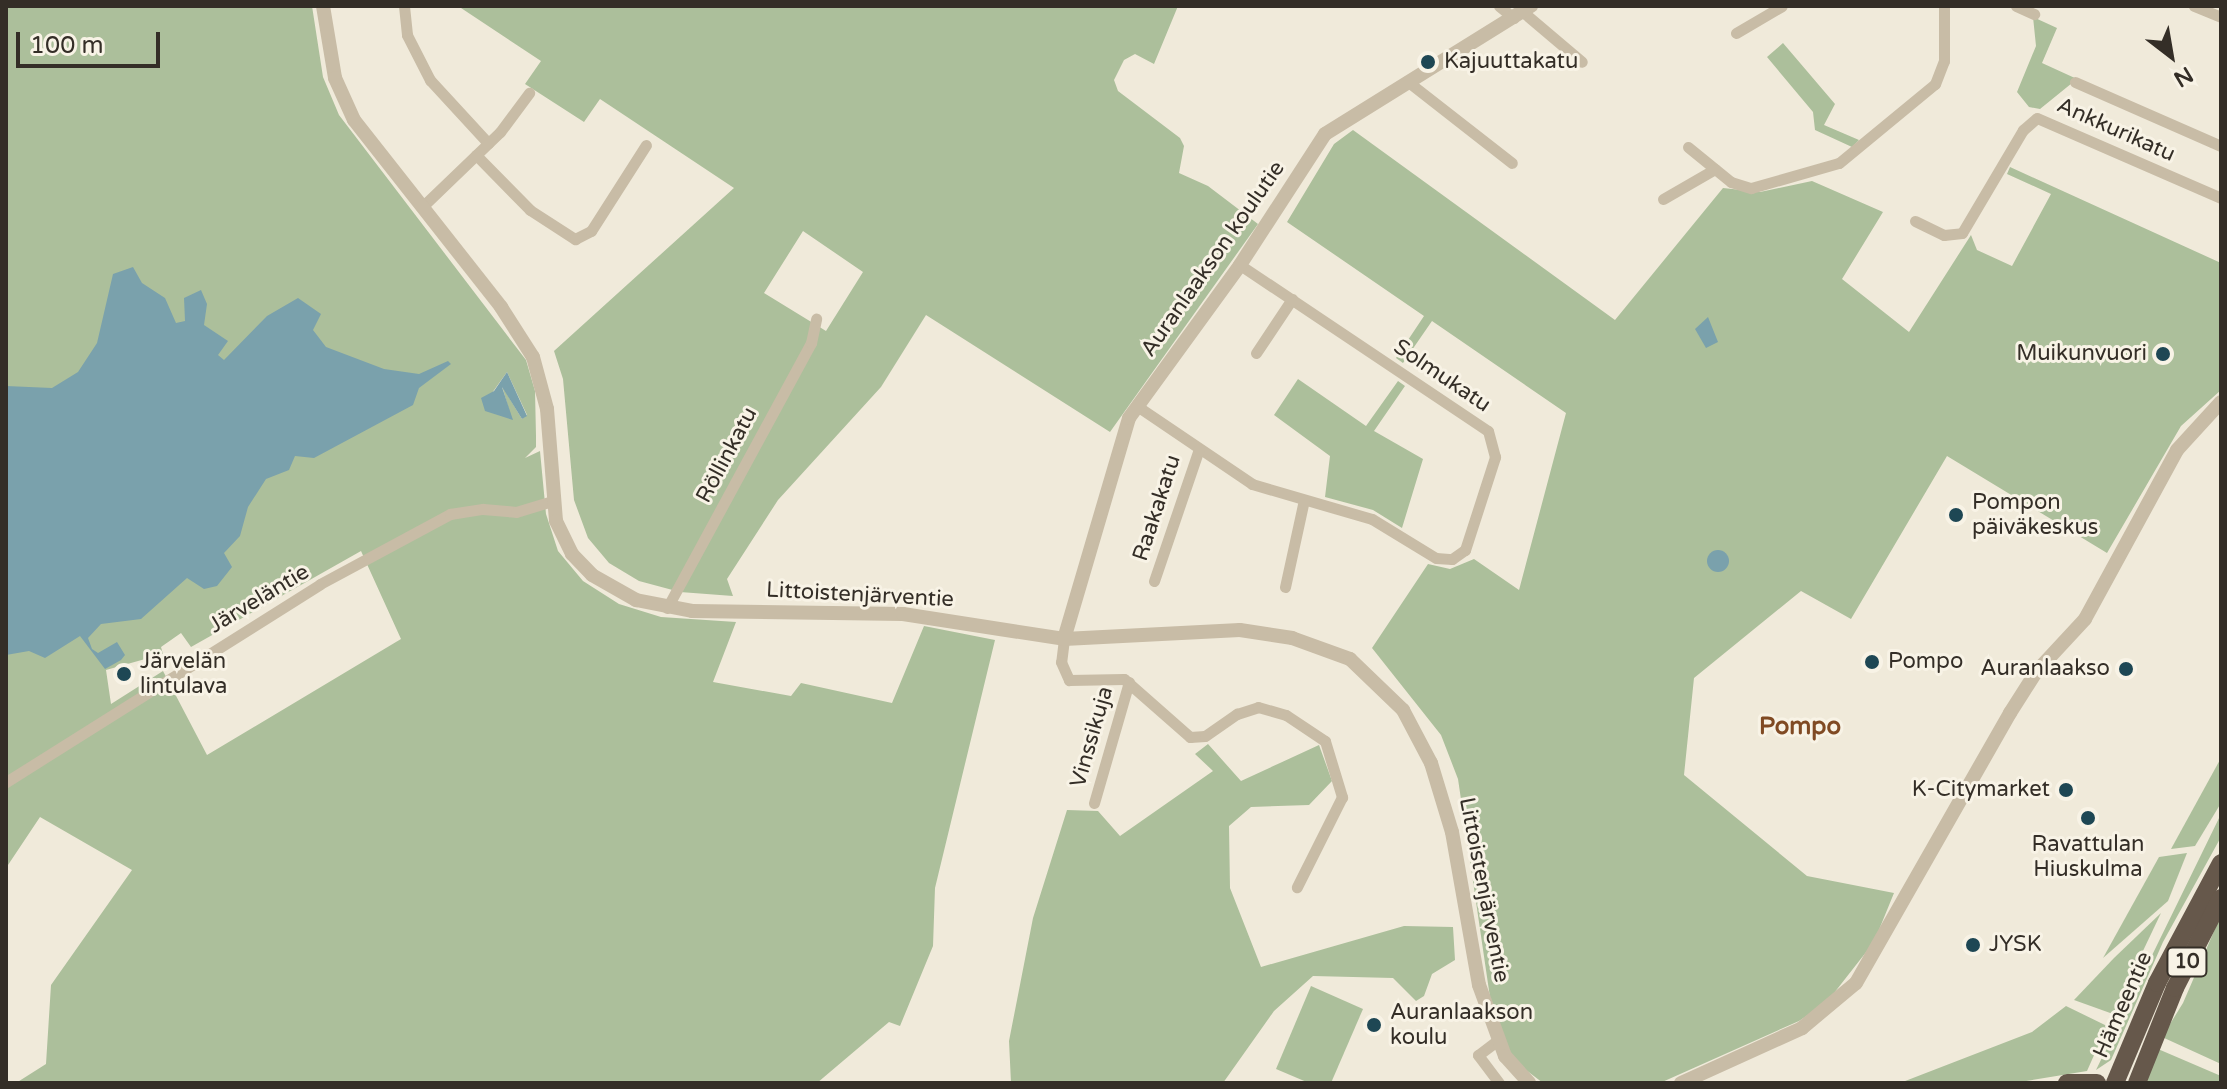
<!DOCTYPE html>
<html>
<head>
<meta charset="utf-8">
<style>
  body { margin:0 }
  #map { position:relative; width:2227px; height:1089px; overflow:hidden; background:#f0eada; font-family:"Varela Round",sans-serif }
  div>[style] { position:absolute }
  [style*='--x'] { left:calc(var(--x)*1px); top:calc(var(--y)*1px); width:calc(var(--w)*1px); rotate:calc(var(--a)*1deg) }
  .green>* { inset:0; background:#acbf9b }
  .water>* { inset:0; background:#7aa1ac }
  .round { border-radius:50% }
  .minor>* { height:11px; margin:-5.5px; padding:0 5.5px; transform-origin:5.5px; border-radius:5.5px; background:#c8bca6 }
  .tertiary>* { height:14px; margin:-7px; padding:0 7px; transform-origin:7px; border-radius:7px; background:#c8bca6 }
  .trunk>* { height:18px; margin:-9px; padding:0 9px; transform-origin:9px; border-radius:9px; background:#66584b }
  .dots>* { width:22px; height:22px; translate:-50% -50%; box-sizing:border-box; border:4px solid #f8f3e6; border-radius:50% }
  span { translate:-50% -50%; white-space:nowrap; text-align:center; line-height:1.15; -webkit-text-stroke:6px #f8f3e6; paint-order:stroke }
  .shield-label span { padding:2px 6px; background:#f8f3e6; border:2px solid; border-radius:6px; -webkit-text-stroke-width:0 }
  .shield-label { font-size:20px; color:#342e27; font-weight:700 }
  .poi-label { font-size:22px; color:#342e27 }
  .left { translate:0 -50%; text-align:left }
  .right { translate:-100% -50%; text-align:right }
  .street-label { font-size:22px; color:#342e27 }
  .neighbourhood-label { font-size:24px; color:#804a23; font-weight:700 }
  .frame { position:absolute; inset:0; border:8px solid #342e27; pointer-events:none }
  .north { position:absolute; left:2131px; top:16px; width:80px; height:80px; -webkit-text-stroke:6px #f8f3e6; paint-order:stroke; rotate:149deg; font-size:22px; font-weight:700; line-height:32px; text-align:center; color:#342e27 }
  .north::after { content:''; display:block; margin:auto; width:28px; height:36px; background:#342e27; clip-path:polygon(50% 0,100% 100%,50% 72%,0 100%) }
  .scale { position:absolute; left:16px; top:32px; width:144px; height:36px; box-sizing:border-box; border:4px solid #342e27; border-top:0; padding-left:10px; font-size:24px; line-height:28px; white-space:nowrap; color:#342e27; -webkit-text-stroke:6px #f8f3e6; paint-order:stroke }
</style>
</head>
<body>
<div id="map">
  <div class="green">
    <i style="clip-path:polygon(evenodd,6px 6px,312px 6px,323px 77px,339px 115px,526px 360px,535px 391px,536px 436px,536px 447px,525px 458px,540px 451px,546px 514px,558px 551px,583px 581px,619px 604px,661px 617px,736px 622px,713px 682px,791px 696px,801px 683px,892px 703px,924px 626px,995px 640px,935px 888px,933px 946px,900px 1026px,889px 1022px,817px 1083px,16px 1083px,46px 1064px,51px 985px,132px 870px,40px 817px,6px 868px,6px 6px,507px 372px,527px 415px,522px 419px,502px 386px,509px 410px,492px 393px,507px 372px,6px 6px,361px 551px,401px 639px,207px 755px,163px 671px,111px 704px,106px 670px,163px 654px,161px 647px,181px 633px,191px 647px,361px 551px)"></i>
    <i style="clip-path:polygon(evenodd,458px 6px,1178px 6px,1154px 64px,1135px 54px,1124px 60px,1114px 80px,1118px 91px,1180px 138px,1184px 146px,1179px 173px,1208px 186px,1258px 224px,1110px 432px,926px 315px,881px 387px,778px 500px,727px 579px,733px 596px,680px 592px,639px 581px,609px 563px,588px 538px,574px 500px,563px 379px,554px 351px,734px 188px,600px 99px,584px 122px,525px 84px,541px 61px,458px 6px,803px 231px,863px 272px,826px 331px,764px 293px,803px 231px)"></i>
    <i style="clip-path:polygon(2033px 17px,2057px 28px,2042px 63px,2077px 79px,2040px 109px,2029px 107px,2017px 92px,2036px 46px)"></i>
    <i style="clip-path:polygon(1783px 43px,1835px 104px,1824px 125px,1859px 140px,1852px 147px,1815px 130px,1813px 112px,1767px 57px)"></i>
    <i style="clip-path:polygon(1353px 130px,1615px 320px,1723px 188px,1760px 192px,1812px 181px,1883px 212px,1842px 279px,1909px 332px,1971px 235px,1977px 250px,2012px 266px,2051px 194px,2007px 174px,2010px 167px,2221px 263px,2221px 390px,2181px 426px,2107px 553px,1947px 456px,1851px 619px,1801px 591px,1694px 678px,1684px 775px,1807px 876px,1894px 893px,1874px 942px,1827px 1002px,1799px 1021px,1660px 1083px,1543px 1083px,1514px 1061px,1492px 1011px,1458px 779px,1441px 735px,1372px 648px,1428px 564px,1450px 569px,1474px 559px,1519px 590px,1566px 413px,1432px 321px,1403px 363px,1396px 358px,1424px 316px,1287px 222px,1334px 144px)"></i>
    <i style="clip-path:polygon(1298px 379px,1366px 426px,1398px 381px,1405px 386px,1374px 431px,1423px 459px,1402px 528px,1373px 510px,1325px 497px,1330px 456px,1274px 415px)"></i>
    <i style="clip-path:polygon(1208px 744px,1241px 781px,1319px 745px,1332px 781px,1309px 805px,1251px 807px,1229px 826px,1230px 888px,1261px 967px,1404px 926px,1453px 927px,1455px 960px,1432px 974px,1424px 996px,1416px 1001px,1393px 978px,1313px 976px,1274px 1011px,1223px 1083px,1011px 1083px,1009px 1041px,1033px 918px,1067px 810px,1098px 811px,1120px 836px,1213px 771px,1195px 754px)"></i>
    <i style="clip-path:polygon(2221px 758px,2221px 803px,2195px 846px,2171px 849px)"></i>
    <i style="clip-path:polygon(2221px 814px,2221px 837px,2163px 942px,2111px 1060px,2096px 1070px)"></i>
    <i style="clip-path:polygon(2187px 853px,2168px 901px,2103px 958px,2159px 857px)"></i>
    <i style="clip-path:polygon(2161px 913px,2113px 1014px,2074px 1000px,2114px 958px)"></i>
    <i style="clip-path:polygon(2221px 915px,2221px 1064px,2162px 1037px,2183px 1003px)"></i>
    <i style="clip-path:polygon(1311px 986px,1363px 1009px,1331px 1083px,1309px 1083px,1276px 1069px)"></i>
    <i style="clip-path:polygon(2066px 1006px,2107px 1026px,2087px 1071px,2014px 1083px,1900px 1083px,2032px 1032px)"></i>
    <i style="clip-path:polygon(2158px 1049px,2221px 1076px,2221px 1083px,2145px 1083px)"></i>
  </div>
  <div class="water">
    <i style="clip-path:polygon(133px 267px,142px 283px,165px 298px,176px 323px,185px 321px,184px 298px,201px 290px,207px 304px,204px 325px,228px 341px,218px 355px,224px 360px,267px 316px,298px 298px,321px 314px,313px 330px,326px 347px,384px 369px,419px 374px,448px 361px,451px 364px,419px 388px,413px 405px,314px 458px,295px 456px,289px 470px,266px 479px,248px 507px,240px 536px,224px 553px,232px 567px,217px 586px,204px 589px,187px 578px,141px 619px,101px 624px,88px 638px,92px 649px,98px 653px,117px 642px,125px 655px,121px 660px,105px 669px,80px 636px,45px 658px,29px 651px,6px 655px,6px 386px,52px 388px,78px 372px,97px 343px,113px 274px)"></i>
    <i style="clip-path:polygon(1708px 317px,1718px 342px,1706px 348px,1695px 329px)"></i>
    <i style="clip-path:polygon(507px 372px,527px 416px,522px 419px,502px 387px,513px 420px,485px 411px,481px 398px,494px 391px)"></i>
    <i class="round" style="left:1707px;top:550px;width:22px;height:22px"></i>
  </div>
  <div class="minor">
    <i style="--x:404;--y:6;--w:29;--a:84"></i>
    <i style="--x:407;--y:35;--w:51;--a:62.9"></i>
    <i style="--x:430;--y:80;--w:86;--a:47.4"></i>
    <i style="--x:1499;--y:6;--w:19;--a:39"></i>
    <i style="--x:2016;--y:6;--w:20;--a:24"></i>
    <i style="--x:2194;--y:6;--w:29;--a:22"></i>
    <i style="--x:1523;--y:12;--w:77;--a:40.3"></i>
    <i style="--x:1736;--y:33;--w:53;--a:-30.4"></i>
    <i style="--x:1407;--y:81;--w:133;--a:38"></i>
    <i style="--x:2075;--y:82;--w:159;--a:23.7"></i>
    <i style="--x:1688;--y:147;--w:55;--a:39.1"></i>
    <i style="--x:1731;--y:182;--w:21;--a:17"></i>
    <i style="--x:1751;--y:188;--w:91;--a:-15.9"></i>
    <i style="--x:1839;--y:163;--w:124;--a:-39.5"></i>
    <i style="--x:1935;--y:84;--w:25;--a:-69"></i>
    <i style="--x:1944;--y:61;--w:55;--a:-90"></i>
    <i style="--x:476;--y:155;--w:77;--a:45.5"></i>
    <i style="--x:530;--y:210;--w:54;--a:32.8"></i>
    <i style="--x:575;--y:239;--w:18;--a:-27"></i>
    <i style="--x:591;--y:231;--w:102;--a:-57.4"></i>
    <i style="--x:1663;--y:199;--w:60;--a:-30"></i>
    <i style="--x:422;--y:207;--w:108;--a:-43.9"></i>
    <i style="--x:500;--y:132;--w:49;--a:-53.4"></i>
    <i style="--x:1915;--y:221;--w:32;--a:26"></i>
    <i style="--x:1944;--y:235;--w:18;--a:-6"></i>
    <i style="--x:1962;--y:233;--w:120;--a:-59.4"></i>
    <i style="--x:2023;--y:130;--w:18;--a:-41"></i>
    <i style="--x:2037;--y:118;--w:201;--a:23.5"></i>
    <i style="--x:1256;--y:353;--w:65;--a:-56.3"></i>
    <i style="--x:1137;--y:406;--w:139;--a:34.1"></i>
    <i style="--x:1252;--y:484;--w:125;--a:16.3"></i>
    <i style="--x:1372;--y:519;--w:75;--a:31.4"></i>
    <i style="--x:1436;--y:558;--w:16;--a:4"></i>
    <i style="--x:1452;--y:559;--w:16;--a:-35"></i>
    <i style="--x:1465;--y:550;--w:98;--a:-72.1"></i>
    <i style="--x:1495;--y:457;--w:27;--a:-105"></i>
    <i style="--x:1488;--y:431;--w:298;--a:-146.2"></i>
    <i style="--x:1154;--y:581;--w:139;--a:-71.2"></i>
    <i style="--x:1285;--y:587;--w:89;--a:-77.7"></i>
    <i style="--x:667;--y:608;--w:302;--a:-61.5"></i>
    <i style="--x:811;--y:343;--w:25;--a:-78"></i>
    <i style="--x:1064;--y:639;--w:23;--a:97"></i>
    <i style="--x:1061;--y:662;--w:20;--a:66"></i>
    <i style="--x:1069;--y:680;--w:55;--a:-1"></i>
    <i style="--x:1124;--y:679;--w:88;--a:41.3"></i>
    <i style="--x:1190;--y:737;--w:15;--a:-4"></i>
    <i style="--x:1205;--y:736;--w:39;--a:-35"></i>
    <i style="--x:1237;--y:714;--w:22;--a:-18"></i>
    <i style="--x:1258;--y:707;--w:29;--a:16"></i>
    <i style="--x:1286;--y:715;--w:47;--a:33.7"></i>
    <i style="--x:1325;--y:741;--w:59;--a:73.1"></i>
    <i style="--x:1342;--y:797;--w:101;--a:116.6"></i>
    <i style="--x:6;--y:782;--w:371;--a:-32.2"></i>
    <i style="--x:320;--y:584;--w:148;--a:-28.3"></i>
    <i style="--x:450;--y:514;--w:33;--a:-9"></i>
    <i style="--x:483;--y:509;--w:33;--a:5"></i>
    <i style="--x:516;--y:512;--w:38;--a:-17"></i>
    <i style="--x:1094;--y:803;--w:126;--a:-73.9"></i>
    <i style="--x:1498;--y:1040;--w:25;--a:143"></i>
    <i style="--x:1478;--y:1055;--w:35;--a:53"></i>
  </div>
  <div class="tertiary">
    <i style="--x:323;--y:6;--w:73;--a:80.5"></i>
    <i style="--x:335;--y:78;--w:46;--a:65.7"></i>
    <i style="--x:354;--y:120;--w:238;--a:51.8"></i>
    <i style="--x:501;--y:307;--w:59;--a:57.4"></i>
    <i style="--x:533;--y:357;--w:54;--a:74.9"></i>
    <i style="--x:547;--y:409;--w:112;--a:85.4"></i>
    <i style="--x:556;--y:521;--w:37;--a:64"></i>
    <i style="--x:572;--y:554;--w:29;--a:46"></i>
    <i style="--x:592;--y:575;--w:51;--a:29.6"></i>
    <i style="--x:636;--y:600;--w:57;--a:11.1"></i>
    <i style="--x:692;--y:611;--w:211;--a:0.8"></i>
    <i style="--x:903;--y:614;--w:163;--a:8.8"></i>
    <i style="--x:1064;--y:639;--w:176;--a:-2.9"></i>
    <i style="--x:1240;--y:630;--w:53;--a:8.7"></i>
    <i style="--x:1292;--y:638;--w:62;--a:19.9"></i>
    <i style="--x:1350;--y:659;--w:74;--a:43.9"></i>
    <i style="--x:1403;--y:710;--w:60;--a:62.2"></i>
    <i style="--x:1431;--y:763;--w:72;--a:73.1"></i>
    <i style="--x:1452;--y:832;--w:155;--a:80"></i>
    <i style="--x:1479;--y:985;--w:76;--a:69.9"></i>
    <i style="--x:1505;--y:1056;--w:36;--a:48"></i>
    <i style="--x:1064;--y:639;--w:230;--a:-73.6"></i>
    <i style="--x:1129;--y:418;--w:189;--a:-54"></i>
    <i style="--x:1240;--y:265;--w:156;--a:-57"></i>
    <i style="--x:1325;--y:134;--w:243;--a:-31.9"></i>
    <i style="--x:1681;--y:1083;--w:133;--a:-24.4"></i>
    <i style="--x:1802;--y:1028;--w:70;--a:-39.8"></i>
    <i style="--x:1856;--y:983;--w:311;--a:-60.3"></i>
    <i style="--x:2010;--y:713;--w:49;--a:-57.6"></i>
    <i style="--x:2036;--y:672;--w:72;--a:-47.2"></i>
    <i style="--x:2085;--y:619;--w:192;--a:-61.4"></i>
    <i style="--x:2177;--y:450;--w:65;--a:-47.5"></i>
  </div>
  <div class="trunk">
    <i style="--x:2067;--y:1083;--w:30;--a:0"></i>
    <i style="--x:2115;--y:1083;--w:108;--a:-67.2"></i>
    <i style="--x:2157;--y:983;--w:136;--a:-61.9"></i>
    <i style="--x:2137;--y:1083;--w:102;--a:-68.2"></i>
    <i style="--x:2175;--y:988;--w:101;--a:-62.9"></i>
  </div>
  <div class="dots">
    <i style="left:1428px;top:62px;background:#1e4754"></i>
    <i style="left:2163px;top:354px;background:#1e4754"></i>
    <i style="left:1956px;top:515px;background:#1e4754"></i>
    <i style="left:1872px;top:662px;background:#1e4754"></i>
    <i style="left:2126px;top:669px;background:#1e4754"></i>
    <i style="left:124px;top:674px;background:#1e4754"></i>
    <i style="left:2066px;top:790px;background:#1e4754"></i>
    <i style="left:2088px;top:818px;background:#1e4754"></i>
    <i style="left:1973px;top:945px;background:#1e4754"></i>
    <i style="left:1374px;top:1025px;background:#1e4754"></i>
  </div>
  <div class="shield-label">
    <span style="left:2187px;top:962px">10</span>
  </div>
  <div class="poi-label">
    <span class="left" style="left:1444px;top:62px">Kajuuttakatu</span>
    <span class="right" style="left:2147px;top:354px">Muikunvuori</span>
    <span class="left" style="left:1972px;top:515px">Pompon<br>päiväkeskus</span>
    <span class="left" style="left:140px;top:674px">Järvelän<br>lintulava</span>
    <span class="left" style="left:1888px;top:662px">Pompo</span>
    <span class="right" style="left:2110px;top:669px">Auranlaakso</span>
    <span class="right" style="left:2050px;top:790px">K-Citymarket</span>
    <span style="left:2088px;top:857px">Ravattulan<br>Hiuskulma</span>
    <span class="left" style="left:1989px;top:945px">JYSK</span>
    <span class="left" style="left:1390px;top:1025px">Auranlaakson<br>koulu</span>
  </div>
  <div class="street-label">
    <span style="left:2116px;top:130px;rotate:24deg">Ankkurikatu</span>
    <span style="left:1213px;top:259px;rotate:-55deg">Auranlaakson koulutie</span>
    <span style="left:1442px;top:376px;rotate:34deg">Solmukatu</span>
    <span style="left:727px;top:455px;rotate:-62deg">Röllinkatu</span>
    <span style="left:1157px;top:508px;rotate:-72deg">Raakakatu</span>
    <span style="left:860px;top:595px;rotate:3deg">Littoistenjärventie</span>
    <span style="left:259px;top:599px;rotate:-31deg">Järveläntie</span>
    <span style="left:1092px;top:737px;rotate:-74deg">Vinssikuja</span>
    <span style="left:1484px;top:890px;rotate:79deg">Littoistenjärventie</span>
    <span style="left:2123px;top:1005px;rotate:-66deg">Hämeentie</span>
  </div>
  <div class="neighbourhood-label">
    <span style="left:1800px;top:727px">Pompo</span>
  </div>
  <div class="frame"></div>
  <div class="north">N</div>
  <div class="scale">100 m</div>
</div>
</body>
</html>
